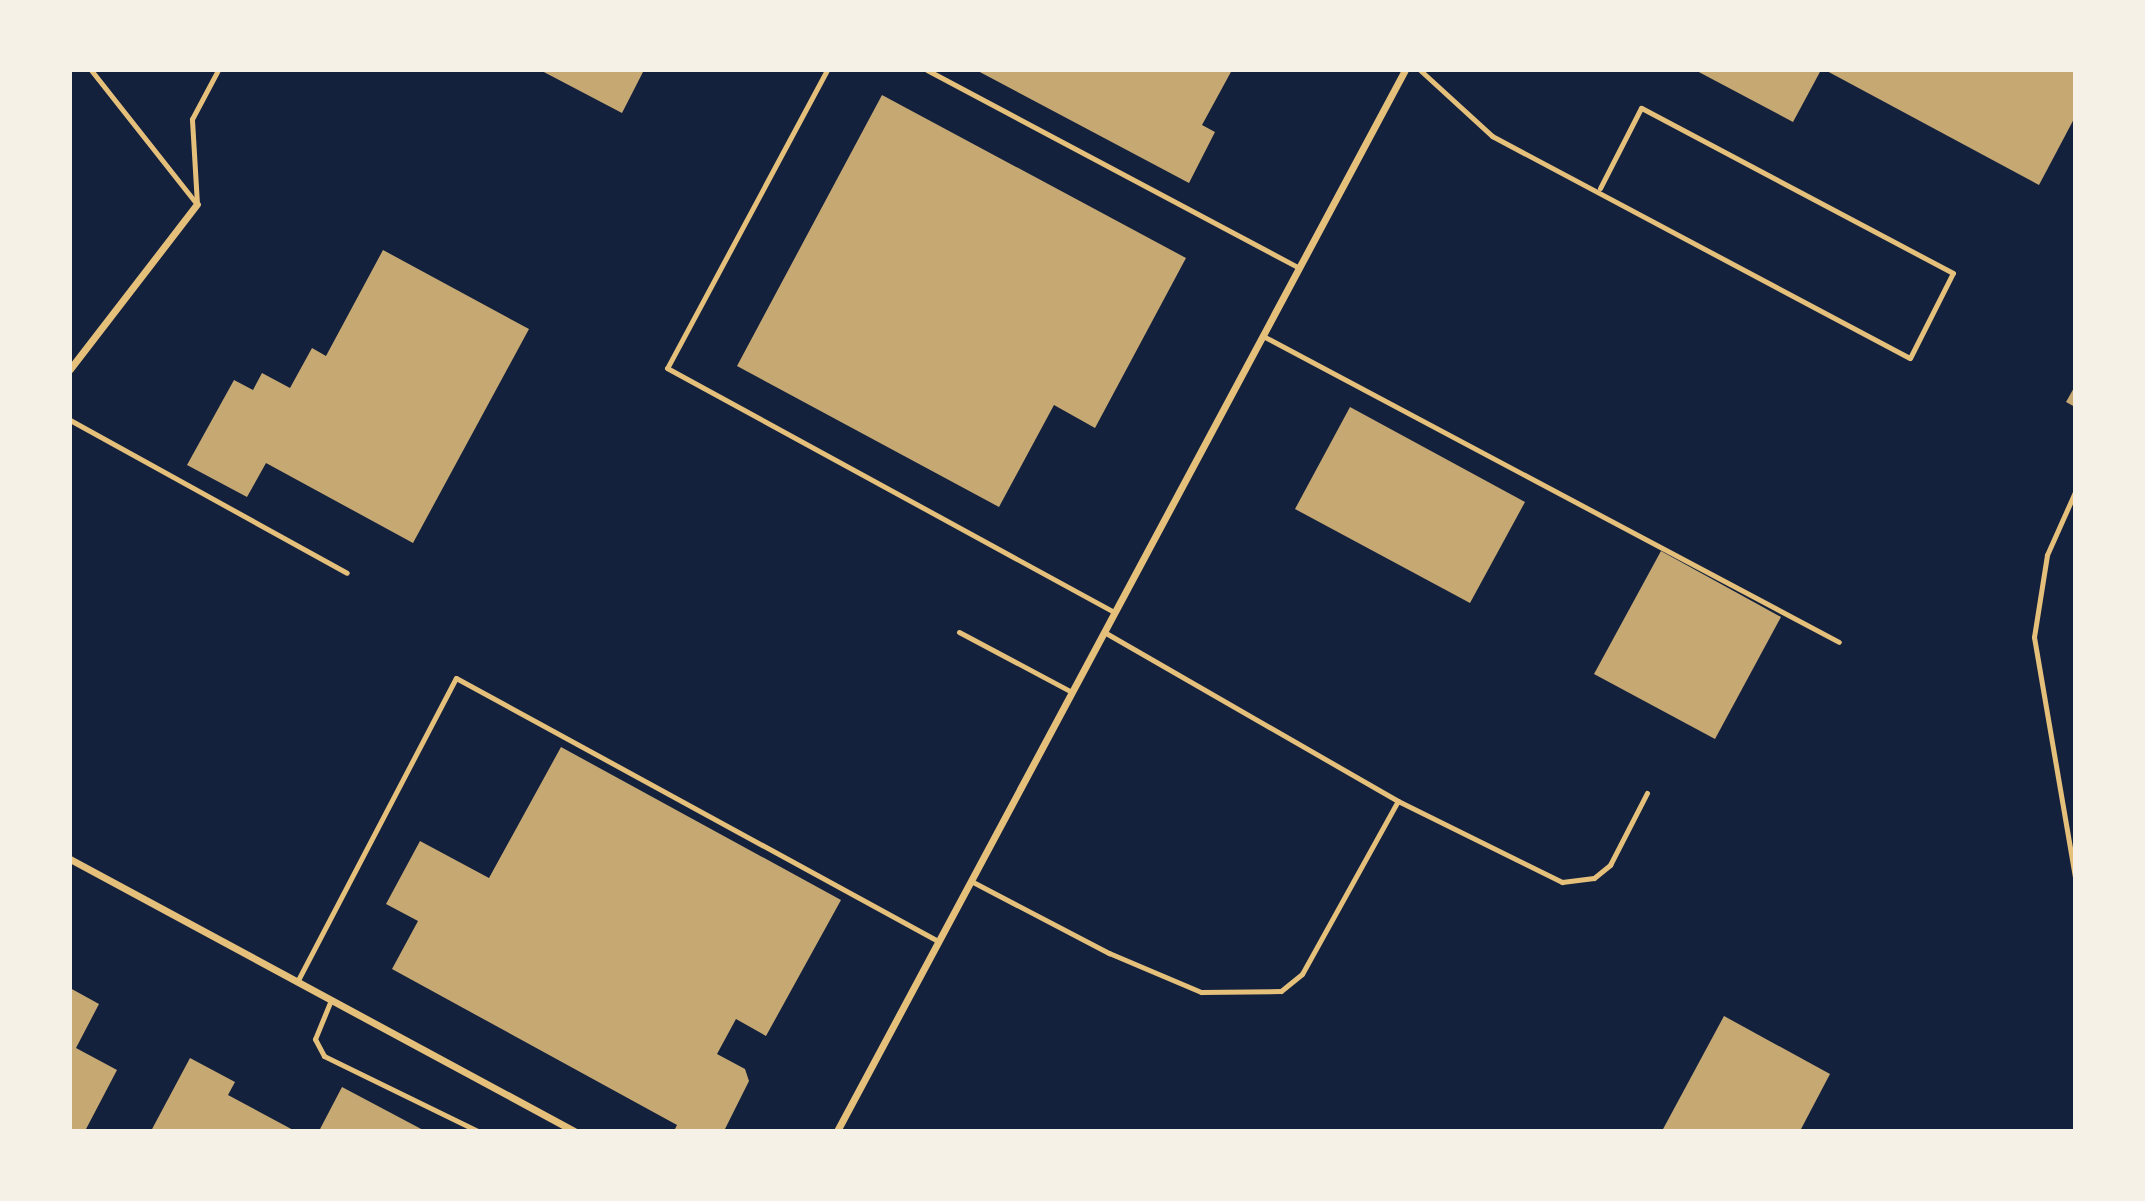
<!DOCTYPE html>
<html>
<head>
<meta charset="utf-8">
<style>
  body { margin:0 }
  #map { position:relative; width:2145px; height:1201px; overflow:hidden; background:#14213d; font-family:Arial,sans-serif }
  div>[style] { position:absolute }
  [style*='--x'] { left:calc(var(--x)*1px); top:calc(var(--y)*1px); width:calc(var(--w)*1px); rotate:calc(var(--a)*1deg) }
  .building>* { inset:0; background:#c6a872 }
  .service>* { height:5px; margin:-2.5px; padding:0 2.5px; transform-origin:2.5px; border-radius:2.5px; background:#e5c07b }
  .minor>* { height:7px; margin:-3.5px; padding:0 3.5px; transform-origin:3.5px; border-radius:3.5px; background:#e5c07b }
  span { translate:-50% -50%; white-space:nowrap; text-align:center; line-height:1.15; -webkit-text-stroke:5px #f6f1e7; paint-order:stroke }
  .frame { position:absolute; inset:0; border:72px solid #f6f1e7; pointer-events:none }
</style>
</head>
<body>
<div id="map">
  <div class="building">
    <i style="clip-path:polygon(540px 70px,644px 70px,622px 113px)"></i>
    <i style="clip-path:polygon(976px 70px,1232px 70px,1202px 125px,1215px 132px,1189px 183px)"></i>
    <i style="clip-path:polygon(1695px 70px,1821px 70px,1793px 122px)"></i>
    <i style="clip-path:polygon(1825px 70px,2075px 70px,2075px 117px,2039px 185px)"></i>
    <i style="clip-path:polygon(882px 95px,1186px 258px,1095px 428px,1054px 405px,999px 507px,737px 366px)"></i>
    <i style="clip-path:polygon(383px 250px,529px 329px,413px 543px,266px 463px,247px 497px,187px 465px,234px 380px,253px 390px,262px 373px,290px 388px,312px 348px,326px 356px)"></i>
    <i style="clip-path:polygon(2075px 386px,2075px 407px,2066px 402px)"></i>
    <i style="clip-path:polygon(1350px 407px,1525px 502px,1470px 603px,1295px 509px)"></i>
    <i style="clip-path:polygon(1661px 551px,1781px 617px,1715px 739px,1594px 674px)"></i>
    <i style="clip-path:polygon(561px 747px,841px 900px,766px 1036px,736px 1019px,717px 1054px,745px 1069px,749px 1081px,724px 1131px,674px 1131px,677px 1125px,392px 969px,418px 921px,386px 904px,420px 841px,489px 878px)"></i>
    <i style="clip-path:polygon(70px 988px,99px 1004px,76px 1048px,117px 1070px,85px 1131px,70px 1131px)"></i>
    <i style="clip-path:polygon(1724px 1016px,1830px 1074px,1800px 1131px,1662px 1131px)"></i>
    <i style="clip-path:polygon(190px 1058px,235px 1082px,228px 1095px,295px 1131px,151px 1131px)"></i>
    <i style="clip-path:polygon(342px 1087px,425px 1131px,319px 1131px)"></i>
  </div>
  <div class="service">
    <i style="--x:91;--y:70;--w:171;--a:51.7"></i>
    <i style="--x:827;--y:70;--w:338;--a:118.2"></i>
    <i style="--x:667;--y:368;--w:509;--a:28.63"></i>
    <i style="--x:927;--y:70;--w:421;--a:28"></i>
    <i style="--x:1420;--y:70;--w:98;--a:42.5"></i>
    <i style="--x:1492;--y:136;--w:473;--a:28"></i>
    <i style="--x:1910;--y:358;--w:95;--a:-63.2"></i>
    <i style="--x:1953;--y:273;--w:353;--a:-152.1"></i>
    <i style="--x:1641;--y:108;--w:90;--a:117.1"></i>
    <i style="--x:197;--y:204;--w:85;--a:-93.4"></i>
    <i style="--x:192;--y:119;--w:55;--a:-62"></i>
    <i style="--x:1263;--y:336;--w:652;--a:27.98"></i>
    <i style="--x:70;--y:420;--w:316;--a:28.9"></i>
    <i style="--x:2075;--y:492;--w:69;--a:114"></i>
    <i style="--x:2047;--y:555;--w:83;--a:99"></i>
    <i style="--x:2034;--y:637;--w:244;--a:80.3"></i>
    <i style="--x:959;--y:632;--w:128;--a:28"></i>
    <i style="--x:1398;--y:801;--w:183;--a:26.3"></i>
    <i style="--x:1562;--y:882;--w:32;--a:-7"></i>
    <i style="--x:1594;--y:878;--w:21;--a:-39"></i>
    <i style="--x:1610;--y:865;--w:81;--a:-62.8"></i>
    <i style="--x:971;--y:881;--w:156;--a:27.6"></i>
    <i style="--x:1109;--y:953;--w:100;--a:23"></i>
    <i style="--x:1201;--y:992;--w:80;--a:-0.7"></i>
    <i style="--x:1281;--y:991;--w:27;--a:-39"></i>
    <i style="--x:1302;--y:974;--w:198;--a:-61"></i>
    <i style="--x:1398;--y:801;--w:339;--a:-150.1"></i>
    <i style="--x:297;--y:982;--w:343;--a:-62.4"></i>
    <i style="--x:456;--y:678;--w:549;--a:28.62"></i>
    <i style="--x:331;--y:1000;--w:42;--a:112.3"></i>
    <i style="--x:315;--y:1039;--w:19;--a:62"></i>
    <i style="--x:324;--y:1056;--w:171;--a:26"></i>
  </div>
  <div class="minor">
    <i style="--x:70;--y:369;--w:208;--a:-52.4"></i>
    <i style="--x:70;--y:859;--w:573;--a:28.35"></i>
    <i style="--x:837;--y:1131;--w:1203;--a:-61.84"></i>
  </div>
  <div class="frame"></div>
</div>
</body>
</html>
